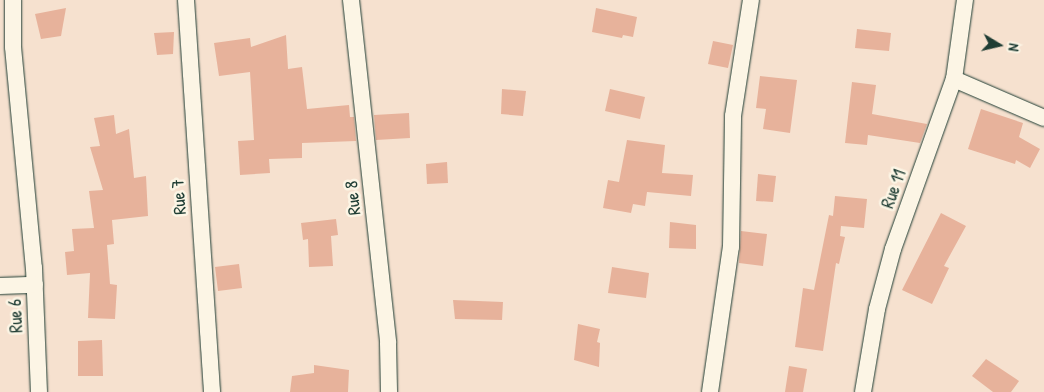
<!DOCTYPE html>
<html>
<head>
<meta charset="utf-8">
<style>
  body { margin:0 }
  #map { position:relative; width:1044px; height:392px; overflow:hidden; background:#f6e1cf; font-family:"Patrick Hand",sans-serif }
  div>[style] { position:absolute }
  [style*='--x'] { left:calc(var(--x)*1px); top:calc(var(--y)*1px); width:calc(var(--w)*1px); rotate:calc(var(--a)*1deg) }
  .building>* { inset:0; background:#e7b29b }
  .roads { filter:drop-shadow(0 0 1px #1f3d34) drop-shadow(0 0 1px #1f3d34) }
  .minor>* { height:16px; margin:-8px; padding:0 8px; transform-origin:8px; border-radius:8px; background:#fcf5e5 }
  span { translate:-50% -50%; white-space:nowrap; text-align:center; line-height:1.15; -webkit-text-stroke:5px #fcf5e5; paint-order:stroke }
  .street-label { font-size:18px; color:#1f3d34 }
  .north { position:absolute; left:974px; top:20px; width:50px; height:50px; -webkit-text-stroke:4px #fcf5e5; paint-order:stroke; rotate:99deg; font-size:14px; font-weight:700; line-height:20px; text-align:center; color:#1f3d34 }
  .north::after { content:''; display:block; margin:auto; width:18px; height:22px; background:#1f3d34; clip-path:polygon(50% 0,100% 100%,50% 72%,0 100%) }
</style>
</head>
<body>
<div id="map">
  <div class="building">
    <i style="clip-path:polygon(66px 8px,61px 36px,41px 39px,35px 14px)"></i>
    <i style="clip-path:polygon(596px 8px,637px 17px,633px 37px,623px 35px,622px 38px,592px 32px)"></i>
    <i style="clip-path:polygon(857px 29px,891px 33px,889px 51px,855px 48px)"></i>
    <i style="clip-path:polygon(174px 32px,173px 54px,157px 55px,154px 33px)"></i>
    <i style="clip-path:polygon(286px 35px,288px 69px,302px 67px,307px 109px,349px 105px,350px 117px,354px 117px,356px 141px,302px 143px,302px 158px,269px 159px,270px 173px,240px 175px,238px 141px,254px 140px,250px 72px,219px 76px,214px 43px,250px 38px,251px 47px)"></i>
    <i style="clip-path:polygon(713px 41px,733px 45px,728px 68px,708px 64px)"></i>
    <i style="clip-path:polygon(760px 76px,797px 80px,790px 133px,763px 129px,766px 109px,756px 108px)"></i>
    <i style="clip-path:polygon(852px 82px,876px 85px,872px 114px,927px 124px,920px 143px,868px 135px,867px 145px,845px 143px)"></i>
    <i style="clip-path:polygon(502px 89px,526px 91px,523px 116px,501px 114px)"></i>
    <i style="clip-path:polygon(610px 89px,645px 97px,640px 119px,605px 111px)"></i>
    <i style="clip-path:polygon(981px 109px,1023px 123px,1019px 137px,1040px 149px,1030px 168px,1016px 160px,1015px 164px,968px 149px)"></i>
    <i style="clip-path:polygon(409px 113px,410px 138px,376px 140px,374px 115px)"></i>
    <i style="clip-path:polygon(114px 115px,116px 134px,129px 129px,134px 178px,146px 176px,148px 216px,112px 220px,114px 244px,107px 245px,110px 284px,117px 285px,115px 319px,88px 318px,90px 273px,67px 275px,65px 252px,74px 251px,72px 229px,94px 228px,89px 191px,103px 190px,90px 147px,100px 146px,94px 118px)"></i>
    <i style="clip-path:polygon(627px 140px,665px 145px,662px 173px,693px 175px,691px 196px,647px 192px,645px 206px,633px 204px,631px 213px,603px 208px,608px 180px,619px 182px)"></i>
    <i style="clip-path:polygon(447px 162px,448px 183px,427px 184px,426px 164px)"></i>
    <i style="clip-path:polygon(758px 174px,776px 176px,773px 202px,756px 201px)"></i>
    <i style="clip-path:polygon(835px 196px,867px 199px,864px 228px,841px 226px,840px 236px,845px 237px,839px 264px,836px 263px,823px 351px,795px 347px,803px 288px,814px 290px,829px 215px,833px 216px)"></i>
    <i style="clip-path:polygon(941px 213px,966px 226px,944px 266px,949px 268px,932px 304px,902px 290px)"></i>
    <i style="clip-path:polygon(336px 219px,338px 235px,331px 236px,333px 266px,309px 267px,308px 239px,303px 240px,301px 223px)"></i>
    <i style="clip-path:polygon(670px 222px,696px 225px,696px 249px,669px 248px)"></i>
    <i style="clip-path:polygon(741px 231px,767px 234px,763px 266px,739px 263px)"></i>
    <i style="clip-path:polygon(239px 264px,242px 288px,218px 291px,215px 267px)"></i>
    <i style="clip-path:polygon(612px 267px,649px 273px,646px 298px,608px 293px)"></i>
    <i style="clip-path:polygon(453px 300px,503px 302px,502px 320px,455px 319px)"></i>
    <i style="clip-path:polygon(578px 324px,600px 329px,597px 342px,600px 343px,599px 367px,574px 360px)"></i>
    <i style="clip-path:polygon(102px 340px,103px 376px,78px 376px,78px 341px)"></i>
    <i style="clip-path:polygon(986px 359px,1019px 381px,1011px 392px,993px 392px,972px 376px)"></i>
    <i style="clip-path:polygon(314px 365px,349px 370px,348px 392px,290px 392px,292px 376px,314px 373px)"></i>
    <i style="clip-path:polygon(789px 366px,807px 369px,803px 392px,785px 392px)"></i>
  </div>
  <div class="roads">
    <div class="minor">
      <i style="--x:13;--y:0;--w:47;--a:90"></i>
      <i style="--x:13;--y:47;--w:222;--a:84.6"></i>
      <i style="--x:34;--y:268;--w:124;--a:87.7"></i>
      <i style="--x:186;--y:0;--w:393;--a:86.2"></i>
      <i style="--x:351;--y:0;--w:345;--a:83.8"></i>
      <i style="--x:388;--y:343;--w:49;--a:88.8"></i>
      <i style="--x:954;--y:79;--w:98;--a:23.4"></i>
      <i style="--x:0;--y:286;--w:35;--a:-2"></i>
      <i style="--x:710;--y:392;--w:147;--a:-81.8"></i>
      <i style="--x:731;--y:247;--w:131;--a:-89.1"></i>
      <i style="--x:733;--y:116;--w:117;--a:-81.2"></i>
      <i style="--x:863;--y:392;--w:84;--a:-80.4"></i>
      <i style="--x:877;--y:309;--w:62;--a:-75.1"></i>
      <i style="--x:893;--y:249;--w:181;--a:-70.3"></i>
      <i style="--x:954;--y:79;--w:80;--a:-82.1"></i>
    </div>
  </div>
  <div class="street-label">
    <span style="left:894px;top:189px;rotate:-70deg">Rue 11</span>
    <span style="left:179px;top:197px;rotate:-94deg">Rue 7</span>
    <span style="left:353px;top:198px;rotate:-96deg">Rue 8</span>
    <span style="left:16px;top:316px;rotate:-93deg">Rue 6</span>
  </div>
  <div class="north">N</div>
</div>
</body>
</html>
